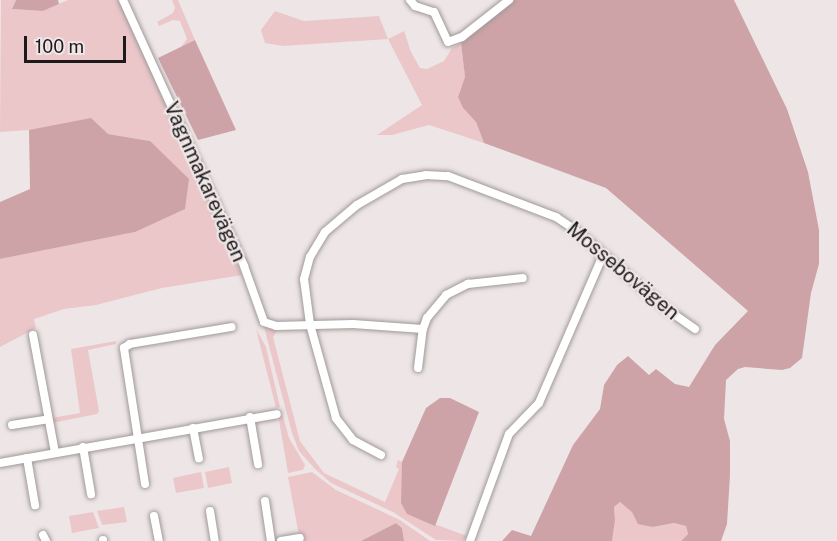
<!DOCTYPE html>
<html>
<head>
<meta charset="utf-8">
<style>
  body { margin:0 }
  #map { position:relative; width:837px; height:541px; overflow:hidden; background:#eee6e6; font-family:"Public Sans",sans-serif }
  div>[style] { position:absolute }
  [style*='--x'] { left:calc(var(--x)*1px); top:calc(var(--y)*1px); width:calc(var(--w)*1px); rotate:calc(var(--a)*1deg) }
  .green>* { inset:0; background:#ebc7ca }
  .forest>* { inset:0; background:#cda3a7 }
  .roads { filter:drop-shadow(0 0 2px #a09999) drop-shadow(0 0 2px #a09999) }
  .street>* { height:8px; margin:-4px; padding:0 4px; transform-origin:4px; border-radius:4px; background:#fff }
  span { translate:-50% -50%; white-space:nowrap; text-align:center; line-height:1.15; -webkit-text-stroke:4.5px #eee6e6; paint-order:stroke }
  .street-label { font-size:20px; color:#1d1a1b }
  .scale { position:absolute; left:24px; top:36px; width:102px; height:27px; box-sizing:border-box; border:3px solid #1d1a1b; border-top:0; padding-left:8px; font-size:18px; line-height:21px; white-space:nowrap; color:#1d1a1b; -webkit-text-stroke:4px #eee6e6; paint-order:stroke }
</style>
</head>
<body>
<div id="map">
  <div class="green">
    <i style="clip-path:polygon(1px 0,16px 0,12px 9px,43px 11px,68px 0,119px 0,242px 275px,162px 288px,96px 305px,64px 309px,34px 319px,36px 328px,0 347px,0 259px,135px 232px,150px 141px,108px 134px,29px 130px,0 132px)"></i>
    <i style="clip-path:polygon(172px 0,178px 0,195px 40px,181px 47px,187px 39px,180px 21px,173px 20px,159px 26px,157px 22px,173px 13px,175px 8px)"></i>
    <i style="clip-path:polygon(275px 11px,304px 21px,379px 16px,388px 39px,404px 31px,411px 52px,420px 68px,427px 69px,444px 61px,452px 48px,461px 43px,465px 77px,458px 97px,463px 108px,476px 122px,484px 143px,429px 125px,392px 135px,377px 135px,422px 105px,388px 39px,283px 46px,265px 43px,261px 30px)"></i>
    <i style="clip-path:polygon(264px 327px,278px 329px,273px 337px,300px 441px,324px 473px,385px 502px,399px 469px,396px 467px,398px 460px,402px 462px,407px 514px,467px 536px,463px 541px,436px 540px,393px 512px,331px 483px,315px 469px,299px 451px,292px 433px)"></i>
    <i style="clip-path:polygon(256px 329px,266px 347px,280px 407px,276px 408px)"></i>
    <i style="clip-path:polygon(116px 341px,116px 344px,88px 350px,99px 411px,97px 414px,52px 423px,52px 418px,80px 413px,71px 349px)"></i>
    <i style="clip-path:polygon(278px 414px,283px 416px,289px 438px,305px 465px,303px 470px,288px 473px)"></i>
    <i style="clip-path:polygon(229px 467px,232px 483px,208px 488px,205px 472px)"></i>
    <i style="clip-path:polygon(201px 472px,204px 488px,176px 493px,173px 478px)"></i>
    <i style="clip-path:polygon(312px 472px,336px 490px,400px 520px,430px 541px,404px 541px,402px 528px,396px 523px,361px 541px,300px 541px,288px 477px)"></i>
    <i style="clip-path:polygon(620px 502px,653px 527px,674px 523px,686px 526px,688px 534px,681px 541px,612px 541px,615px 520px,614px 507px)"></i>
    <i style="clip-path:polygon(124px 507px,127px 522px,102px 525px,97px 511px)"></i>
    <i style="clip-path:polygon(93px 512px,99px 528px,72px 533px,69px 516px)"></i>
  </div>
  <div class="forest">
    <i style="clip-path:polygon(16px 0,58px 0,59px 4px,43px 11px,12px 9px)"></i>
    <i style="clip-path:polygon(514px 0,734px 0,787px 109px,808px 172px,819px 230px,819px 264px,811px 293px,802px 358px,790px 368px,782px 370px,745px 367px,738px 369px,726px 380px,724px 419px,730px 441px,730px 475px,727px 524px,721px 541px,681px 541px,688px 534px,686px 526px,674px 523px,653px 527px,638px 524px,632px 512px,620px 502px,614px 507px,615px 520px,612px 541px,502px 541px,512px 530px,531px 536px,573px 445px,600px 409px,604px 385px,617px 365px,628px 356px,649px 375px,656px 369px,675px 384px,689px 387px,715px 345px,748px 311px,606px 188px,484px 143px,476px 122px,463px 108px,458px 97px,465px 77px,461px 43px)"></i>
    <i style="clip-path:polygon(195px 40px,236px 130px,198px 140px,158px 58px)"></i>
    <i style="clip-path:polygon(91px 118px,108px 134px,150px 141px,189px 179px,185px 209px,135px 232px,0 259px,0 202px,30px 189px,29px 130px)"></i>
    <i style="clip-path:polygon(440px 398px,450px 398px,479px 412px,435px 526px,407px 514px,401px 503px,402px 462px,426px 408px)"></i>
    <i style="clip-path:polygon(396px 523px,402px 528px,404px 541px,361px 541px)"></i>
  </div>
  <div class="roads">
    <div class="street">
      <i style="--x:123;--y:0;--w:292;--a:65.5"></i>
      <i style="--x:244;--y:266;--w:59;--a:70.3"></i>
      <i style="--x:264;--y:322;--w:13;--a:18"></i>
      <i style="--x:276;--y:326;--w:77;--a:-1.5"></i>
      <i style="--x:353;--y:324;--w:70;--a:4.1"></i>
      <i style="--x:410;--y:0;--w:8;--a:50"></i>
      <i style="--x:415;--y:6;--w:20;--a:18"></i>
      <i style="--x:434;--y:12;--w:33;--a:65"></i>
      <i style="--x:448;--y:42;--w:15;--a:-20"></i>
      <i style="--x:462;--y:37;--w:60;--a:-38.2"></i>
      <i style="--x:33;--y:335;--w:119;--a:79.4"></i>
      <i style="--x:418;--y:368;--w:39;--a:-83"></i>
      <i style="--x:423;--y:329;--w:12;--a:-70"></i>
      <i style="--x:427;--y:318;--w:30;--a:-50"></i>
      <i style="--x:446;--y:295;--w:25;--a:-27"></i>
      <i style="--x:468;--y:284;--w:55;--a:-6.2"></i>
      <i style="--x:250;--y:417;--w:48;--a:80.3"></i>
      <i style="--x:12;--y:425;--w:36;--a:-9"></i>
      <i style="--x:193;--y:428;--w:31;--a:79"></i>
      <i style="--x:83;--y:447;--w:48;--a:80.3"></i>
      <i style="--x:381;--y:455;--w:32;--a:-152"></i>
      <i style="--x:353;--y:440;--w:28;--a:-128"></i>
      <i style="--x:336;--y:418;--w:98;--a:-105.5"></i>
      <i style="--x:310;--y:324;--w:45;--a:-97.6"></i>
      <i style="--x:304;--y:279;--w:23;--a:-75"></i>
      <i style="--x:310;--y:257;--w:29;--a:-59"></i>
      <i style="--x:325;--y:232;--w:42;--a:-40.2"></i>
      <i style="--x:357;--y:205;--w:52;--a:-30"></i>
      <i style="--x:402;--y:179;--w:24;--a:-9"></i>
      <i style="--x:426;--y:175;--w:22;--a:3"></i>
      <i style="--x:448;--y:176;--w:116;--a:20.8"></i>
      <i style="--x:556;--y:217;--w:22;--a:34"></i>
      <i style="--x:574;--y:229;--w:124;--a:40.8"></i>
      <i style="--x:668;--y:310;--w:33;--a:35"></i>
      <i style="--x:27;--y:458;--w:48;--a:80.3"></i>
      <i style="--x:0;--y:463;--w:281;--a:-10"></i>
      <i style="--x:145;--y:484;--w:138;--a:-98.8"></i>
      <i style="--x:124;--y:348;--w:7;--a:-34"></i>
      <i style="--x:130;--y:344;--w:103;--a:-9.5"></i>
      <i style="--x:265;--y:501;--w:40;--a:81.5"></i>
      <i style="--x:210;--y:511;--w:30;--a:81"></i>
      <i style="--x:154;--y:516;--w:25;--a:79"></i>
      <i style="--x:43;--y:535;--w:7;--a:63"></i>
      <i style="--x:103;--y:540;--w:1;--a:90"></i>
      <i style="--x:281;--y:541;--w:19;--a:-9"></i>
      <i style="--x:470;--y:541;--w:114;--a:-70"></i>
      <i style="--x:509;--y:434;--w:43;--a:-45.9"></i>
      <i style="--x:539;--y:403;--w:161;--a:-66.6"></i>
    </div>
  </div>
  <div class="street-label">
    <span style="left:205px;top:182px;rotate:66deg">Vagnmakarevägen</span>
    <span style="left:623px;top:271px;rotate:40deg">Mossebovägen</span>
  </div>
  <div class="scale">100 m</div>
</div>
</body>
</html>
